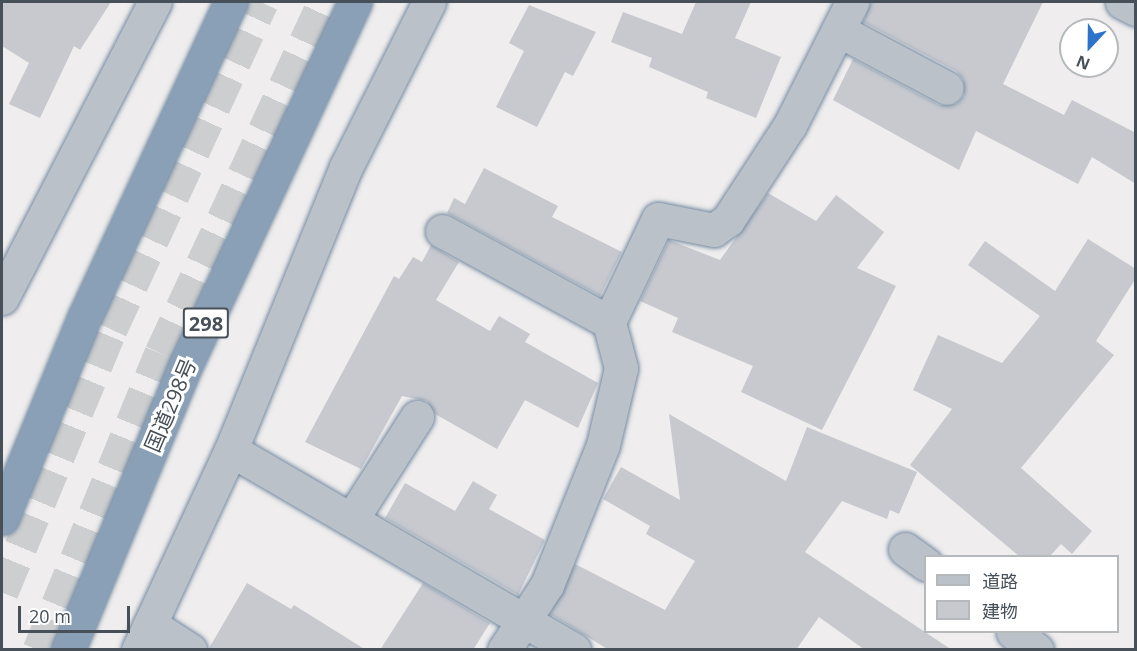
<!DOCTYPE html>
<html>
<head>
<meta charset="utf-8">
<style>
  body { margin:0 }
  #map { position:relative; width:1137px; height:651px; overflow:hidden; background:#efeded; font-family:"Open Sans","Noto Sans JP",sans-serif }
  div>[style] { position:absolute }
  [style*='--x'] { left:calc(var(--x)*1px); top:calc(var(--y)*1px); width:calc(var(--w)*1px); rotate:calc(var(--a)*1deg) }
  .building>* { inset:0; background:#c7c9cf }
  .highway-tunnel>* { height:33px; margin-top:-16.5px; transform-origin:0; background:repeating-linear-gradient(90deg,#cdcecf 0 33px,transparent 0 49px) }
  .roads { filter:drop-shadow(0 0 2px #758ba2) drop-shadow(0 0 2px #758ba2) }
  .minor>* { height:33px; margin:-16.5px; padding:0 16.5px; transform-origin:16.5px; border-radius:16.5px; background:#bac1c8 }
  .highway>* { height:33px; margin:-16.5px; padding:0 16.5px; transform-origin:16.5px; border-radius:16.5px; background:#8aa0b6 }
  span { translate:-50% -50%; white-space:nowrap; text-align:center; line-height:1.15; -webkit-text-stroke:6px #fff; paint-order:stroke }
  .shield-label span { padding:2px 4px; background:#fff; border:2px solid; border-radius:4px; -webkit-text-stroke-width:0 }
  .shield-label { font-size:20px; color:#475058; font-weight:700 }
  .street-label { font-size:21px; color:#475058 }
  .frame { position:absolute; inset:0; border:3px solid #475058; pointer-events:none }
  .legend { position:absolute; left:924px; top:555px; width:195px; height:78px; box-sizing:border-box; background:#fff; border:2px solid #b5b9bc; margin:0; padding:8px 10px; list-style:none; font-size:18px; color:#475058 }
  .legend li { display:flex; align-items:center; gap:12px; height:30px }
  .legend b { width:30px; border:2px solid #b5b9bc }
  .north { position:absolute; left:1059px; top:18px; width:60px; height:60px; box-sizing:border-box; background:#fff; border:2px solid #b5b9bc; border-radius:50%; rotate:202deg; font-size:16px; font-weight:700; line-height:24px; text-align:center; color:#475058 }
  .north::after { content:''; display:block; margin:auto; width:21px; height:27px; background:#2d73c9; clip-path:polygon(50% 0,100% 100%,50% 72%,0 100%) }
  .scale { position:absolute; left:18px; top:606px; width:112px; height:27px; box-sizing:border-box; border:3px solid #475058; border-top:0; padding-left:8px; font-size:18px; line-height:21px; white-space:nowrap; color:#475058; -webkit-text-stroke:4px #fff; paint-order:stroke }
</style>
</head>
<body>
<div id="map">
  <div class="building">
    <i style="clip-path:polygon(2px 2px,111px 2px,80px 50px,74px 46px,40px 118px,9px 104px,29px 63px,2px 46px)"></i>
    <i style="clip-path:polygon(696px 2px,751px 2px,735px 38px,781px 57px,756px 118px,706px 98px,708px 92px,649px 67px,652px 58px,611px 42px,623px 12px,682px 34px)"></i>
    <i style="clip-path:polygon(871px 2px,1043px 2px,1003px 84px,1064px 115px,1072px 100px,1136px 133px,1136px 184px,1092px 157px,1078px 184px,976px 131px,959px 170px,833px 100px,853px 59px,939px 105px,956px 104px,964px 96px,963px 79px,956px 71px,863px 22px)"></i>
    <i style="clip-path:polygon(529px 5px,596px 32px,573px 76px,565px 72px,537px 127px,496px 107px,524px 51px,509px 43px)"></i>
    <i style="clip-path:polygon(484px 168px,558px 206px,552px 217px,622px 252px,600px 296px,447px 213px,454px 198px,465px 204px)"></i>
    <i style="clip-path:polygon(768px 193px,816px 221px,836px 195px,884px 232px,857px 268px,896px 286px,822px 430px,741px 392px,753px 366px,672px 332px,678px 318px,640px 301px,669px 240px,720px 260px)"></i>
    <i style="clip-path:polygon(1088px 239px,1136px 269px,1136px 278px,1096px 341px,1114px 355px,1021px 468px,1092px 531px,1072px 554px,1061px 544px,1050px 556px,1019px 556px,910px 465px,952px 409px,913px 390px,938px 335px,1002px 363px,1040px 316px,968px 265px,985px 241px,1055px 291px)"></i>
    <i style="clip-path:polygon(431px 245px,459px 262px,436px 300px,490px 331px,499px 316px,530px 334px,525px 342px,598px 383px,578px 428px,525px 400px,497px 449px,435px 414px,427px 401px,402px 396px,361px 469px,305px 442px,394px 276px,399px 279px,413px 257px,422px 262px)"></i>
    <i style="clip-path:polygon(669px 414px,786px 481px,807px 427px,917px 472px,899px 514px,890px 510px,887px 519px,842px 501px,805px 552px,952px 650px,865px 650px,819px 617px,796px 650px,609px 650px,550px 614px,575px 564px,665px 610px,695px 561px,646px 534px,650px 526px,603px 499px,621px 467px,680px 500px)"></i>
    <i style="clip-path:polygon(473px 481px,497px 495px,489px 509px,545px 540px,518px 595px,385px 518px,405px 483px,455px 511px)"></i>
    <i style="clip-path:polygon(247px 583px,291px 609px,294px 605px,366px 650px,208px 650px)"></i>
    <i style="clip-path:polygon(423px 583px,490px 623px,473px 650px,380px 650px)"></i>
  </div>
  <div class="highway-tunnel">
    <i style="--x:2;--y:592;--w:285;--a:-67.5"></i>
    <i style="--x:111;--y:329;--w:360;--a:-65.2"></i>
    <i style="--x:39;--y:650;--w:321;--a:-67.7"></i>
    <i style="--x:161;--y:353;--w:387;--a:-65.1"></i>
  </div>
  <div class="roads">
    <div class="minor">
      <i style="--x:1122;--y:2;--w:16;--a:27"></i>
      <i style="--x:838;--y:30;--w:123;--a:28"></i>
      <i style="--x:442;--y:231;--w:190;--a:28.6"></i>
      <i style="--x:2;--y:298;--w:333;--a:-62.7"></i>
      <i style="--x:231;--y:450;--w:397;--a:30.2"></i>
      <i style="--x:353;--y:517;--w:119;--a:-57.4"></i>
      <i style="--x:905;--y:549;--w:26;--a:36"></i>
      <i style="--x:150;--y:624;--w:48;--a:33"></i>
      <i style="--x:1013;--y:632;--w:30;--a:37"></i>
      <i style="--x:138;--y:650;--w:221;--a:-65.1"></i>
      <i style="--x:231;--y:450;--w:305;--a:-67.9"></i>
      <i style="--x:346;--y:167;--w:185;--a:-63.3"></i>
      <i style="--x:504;--y:650;--w:78;--a:-56.5"></i>
      <i style="--x:547;--y:585;--w:151;--a:-68.2"></i>
      <i style="--x:603;--y:445;--w:79;--a:-76.8"></i>
      <i style="--x:621;--y:368;--w:48;--a:-104.6"></i>
      <i style="--x:609;--y:322;--w:114;--a:-64.6"></i>
      <i style="--x:658;--y:219;--w:57;--a:11.1"></i>
      <i style="--x:714;--y:230;--w:17;--a:-36"></i>
      <i style="--x:728;--y:220;--w:113;--a:-56.9"></i>
      <i style="--x:790;--y:125;--w:138;--a:-63.2"></i>
    </div>
    <div class="highway">
      <i style="--x:2;--y:518;--w:218;--a:-67.7"></i>
      <i style="--x:85;--y:316;--w:346;--a:-65.1"></i>
      <i style="--x:68;--y:650;--w:309;--a:-67.6"></i>
      <i style="--x:186;--y:364;--w:400;--a:-65"></i>
    </div>
  </div>
  <div class="shield-label">
    <span style="left:206px;top:323px">298</span>
  </div>
  <div class="street-label">
    <span style="left:170px;top:405px;rotate:-67deg">国道298号</span>
  </div>
  <div class="frame"></div>
  <ul class="legend">
  <li><b style="height:8px;background:#bac1c8"></b>道路</li>
  <li><b style="height:16px;background:#c7c9cf"></b>建物</li>
  </ul>
  <div class="north">N</div>
  <div class="scale">20 m</div>
</div>
</body>
</html>
